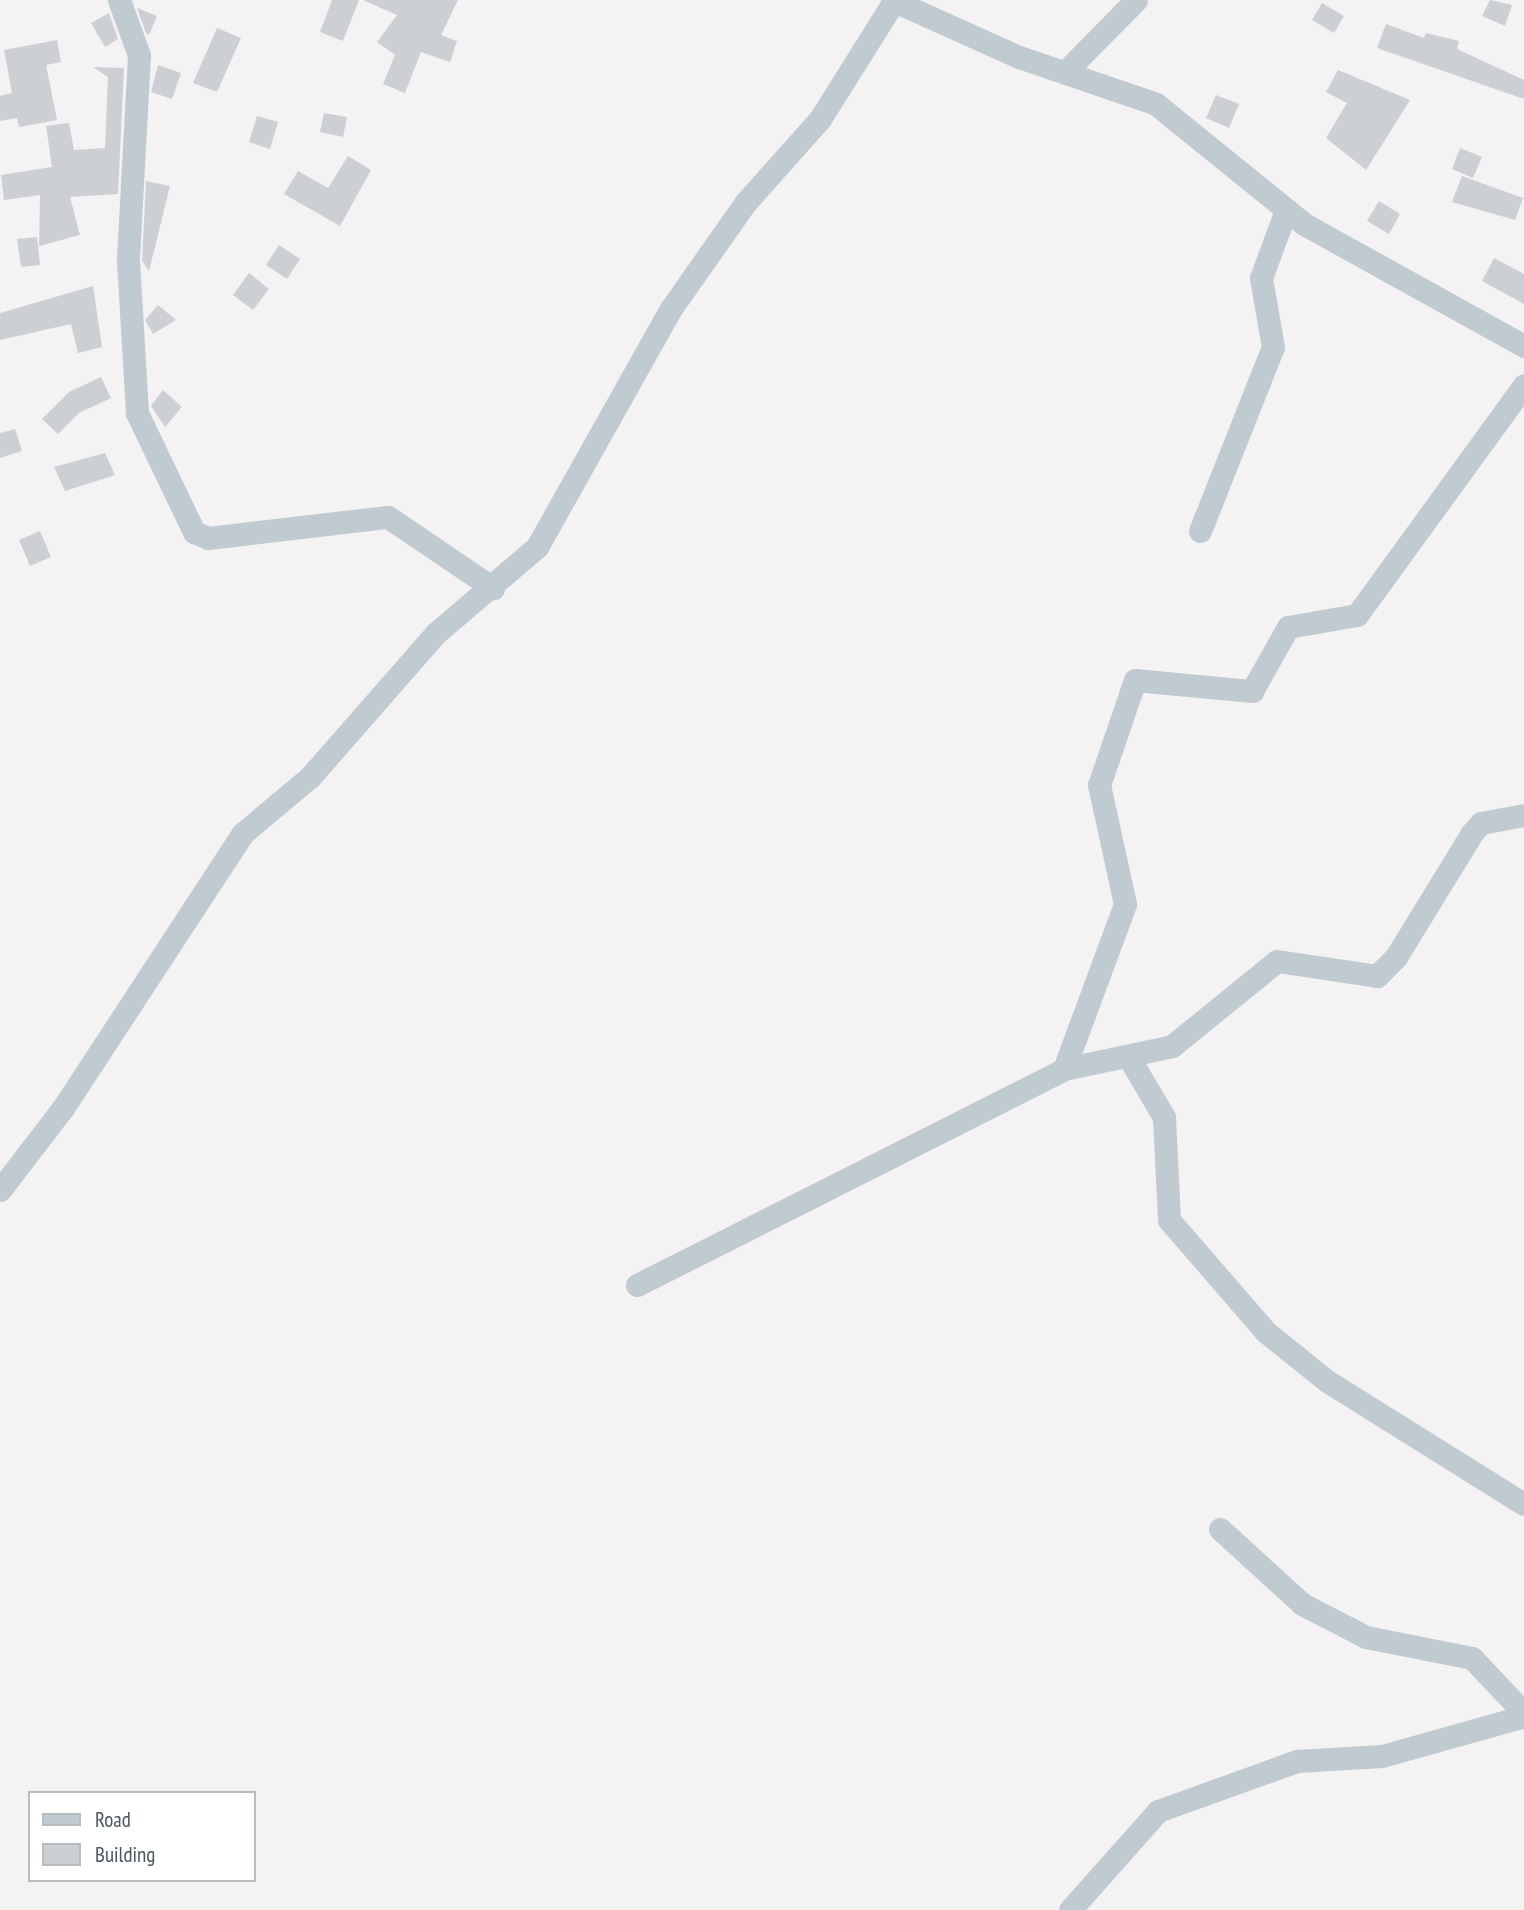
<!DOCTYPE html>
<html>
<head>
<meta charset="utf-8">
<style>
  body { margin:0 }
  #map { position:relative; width:1524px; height:1910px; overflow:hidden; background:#f4f2f2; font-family:"PT Sans Narrow",sans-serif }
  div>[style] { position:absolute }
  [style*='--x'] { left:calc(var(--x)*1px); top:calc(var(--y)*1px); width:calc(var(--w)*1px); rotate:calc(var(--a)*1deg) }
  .building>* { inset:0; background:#ccd0d4 }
  .minor>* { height:23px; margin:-11.5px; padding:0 11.5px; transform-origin:11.5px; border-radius:11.5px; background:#c0cad1 }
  span { translate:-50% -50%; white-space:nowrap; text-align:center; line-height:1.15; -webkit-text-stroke:5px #fff; paint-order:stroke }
  .legend { position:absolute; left:28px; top:1791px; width:228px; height:91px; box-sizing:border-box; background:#fff; border:2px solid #b7bcbf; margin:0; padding:9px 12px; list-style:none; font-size:21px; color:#4a5760 }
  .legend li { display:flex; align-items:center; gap:14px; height:35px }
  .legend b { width:35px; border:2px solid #b7bcbf }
</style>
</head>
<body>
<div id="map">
  <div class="building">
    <i style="clip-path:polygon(332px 0,359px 0,343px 41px,320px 32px)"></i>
    <i style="clip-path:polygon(363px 0,458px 0,441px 35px,457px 41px,450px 62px,421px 52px,405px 93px,383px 84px,395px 55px,377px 42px,397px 15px)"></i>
    <i style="clip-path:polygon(1490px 0,1512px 5px,1505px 26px,1482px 16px)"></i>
    <i style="clip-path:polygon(1322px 3px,1344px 16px,1334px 33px,1312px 20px)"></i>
    <i style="clip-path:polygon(137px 8px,157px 16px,149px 35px,146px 33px)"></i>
    <i style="clip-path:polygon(109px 13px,118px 39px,105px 47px,91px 23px)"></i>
    <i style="clip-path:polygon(1386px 24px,1424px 38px,1426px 33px,1459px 41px,1457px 49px,1524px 80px,1524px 99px,1377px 48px)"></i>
    <i style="clip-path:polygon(217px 28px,241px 38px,217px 92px,193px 83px)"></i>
    <i style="clip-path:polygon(57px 40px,61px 62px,46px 65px,57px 120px,19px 127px,17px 118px,0 121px,0 96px,12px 93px,4px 50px)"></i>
    <i style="clip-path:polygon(158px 65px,181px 73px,172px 99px,151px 92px)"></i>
    <i style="clip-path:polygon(93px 67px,124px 68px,118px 194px,70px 197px,80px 235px,39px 246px,40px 195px,4px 200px,1px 175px,52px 167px,46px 126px,69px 123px,74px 150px,105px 148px,108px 77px)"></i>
    <i style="clip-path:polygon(1338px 70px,1410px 100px,1366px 170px,1326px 138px,1347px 103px,1326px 92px)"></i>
    <i style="clip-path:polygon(1216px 95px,1239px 104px,1229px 128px,1206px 118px)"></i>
    <i style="clip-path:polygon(324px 113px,347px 117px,343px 137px,320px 132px)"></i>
    <i style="clip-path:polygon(257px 116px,278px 122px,270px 149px,249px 142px)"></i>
    <i style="clip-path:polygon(1460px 148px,1482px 157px,1473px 178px,1452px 169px)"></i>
    <i style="clip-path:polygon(348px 156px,371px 170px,340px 226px,284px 194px,298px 171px,328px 188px)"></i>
    <i style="clip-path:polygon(1462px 176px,1523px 198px,1515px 220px,1452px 202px)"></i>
    <i style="clip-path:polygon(146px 181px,170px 186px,149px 271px,142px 261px)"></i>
    <i style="clip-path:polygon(1379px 201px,1400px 214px,1389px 234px,1367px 221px)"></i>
    <i style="clip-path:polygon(37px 237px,40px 265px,21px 267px,17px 239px)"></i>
    <i style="clip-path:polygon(279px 245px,300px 259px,287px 279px,266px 265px)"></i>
    <i style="clip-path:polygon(1494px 258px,1524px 274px,1524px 304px,1482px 281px)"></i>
    <i style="clip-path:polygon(249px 273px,269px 289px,253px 310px,233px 295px)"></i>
    <i style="clip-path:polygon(93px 286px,102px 347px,78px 353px,71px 324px,0 340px,0 313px)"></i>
    <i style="clip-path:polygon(158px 305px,176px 320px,153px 334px,145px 320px)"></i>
    <i style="clip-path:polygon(101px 377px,111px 398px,79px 413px,58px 434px,42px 419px,69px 392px)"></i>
    <i style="clip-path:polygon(163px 390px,182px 407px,165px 427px,151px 406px)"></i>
    <i style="clip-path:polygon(15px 429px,22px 451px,0 458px,0 433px)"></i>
    <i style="clip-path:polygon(105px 453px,115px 475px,65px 491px,54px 467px)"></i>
    <i style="clip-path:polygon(40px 531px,51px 557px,30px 566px,19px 540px)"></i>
  </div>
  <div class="minor">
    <i style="--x:119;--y:0;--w:59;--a:70"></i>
    <i style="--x:139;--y:55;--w:206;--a:93.1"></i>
    <i style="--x:128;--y:261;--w:152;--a:86.6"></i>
    <i style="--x:137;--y:413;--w:132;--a:64.4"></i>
    <i style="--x:194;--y:532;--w:15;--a:23"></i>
    <i style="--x:208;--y:538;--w:181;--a:-6.7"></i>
    <i style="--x:388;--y:517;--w:127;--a:34.1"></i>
    <i style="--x:892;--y:0;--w:139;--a:24.2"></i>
    <i style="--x:1019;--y:57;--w:145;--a:18.9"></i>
    <i style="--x:1156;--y:104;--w:191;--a:39"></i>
    <i style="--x:1304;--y:224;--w:252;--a:29"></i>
    <i style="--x:1065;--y:72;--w:101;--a:-45.4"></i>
    <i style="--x:1200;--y:531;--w:198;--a:-68.4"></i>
    <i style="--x:1273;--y:347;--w:70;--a:-99.9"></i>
    <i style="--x:1261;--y:278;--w:72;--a:-69.8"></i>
    <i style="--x:1128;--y:1056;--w:71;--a:59.5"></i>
    <i style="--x:1164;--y:1117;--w:103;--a:87.2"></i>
    <i style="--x:1169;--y:1220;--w:148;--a:49.1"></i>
    <i style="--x:1266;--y:1332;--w:78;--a:38.8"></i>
    <i style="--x:1327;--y:1381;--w:232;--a:32"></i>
    <i style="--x:1064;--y:1069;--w:176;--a:-69.7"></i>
    <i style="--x:1125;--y:904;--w:122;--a:-102.3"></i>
    <i style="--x:1099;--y:785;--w:111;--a:-71.1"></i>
    <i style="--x:1135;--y:680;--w:118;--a:5.4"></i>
    <i style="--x:1252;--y:691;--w:73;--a:-60.6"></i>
    <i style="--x:1288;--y:627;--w:70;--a:-9.9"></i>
    <i style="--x:1357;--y:615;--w:284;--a:-54"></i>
    <i style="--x:0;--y:1190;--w:103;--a:-52.5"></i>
    <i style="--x:63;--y:1108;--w:327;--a:-56.8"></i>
    <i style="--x:242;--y:834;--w:89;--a:-40"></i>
    <i style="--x:310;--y:777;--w:190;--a:-48.8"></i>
    <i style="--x:435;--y:634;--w:134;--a:-40.5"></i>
    <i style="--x:537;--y:547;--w:272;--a:-60.7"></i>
    <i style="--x:670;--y:310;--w:132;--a:-54.9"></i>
    <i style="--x:746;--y:202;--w:111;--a:-48.3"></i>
    <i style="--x:820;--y:119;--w:139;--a:-57.9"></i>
    <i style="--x:637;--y:1285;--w:479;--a:-26.8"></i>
    <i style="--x:1064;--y:1069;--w:110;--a:-12"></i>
    <i style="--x:1172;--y:1046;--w:135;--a:-39"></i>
    <i style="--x:1277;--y:961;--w:101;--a:8.5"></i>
    <i style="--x:1377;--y:976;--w:27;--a:-45"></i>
    <i style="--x:1396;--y:957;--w:145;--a:-58.5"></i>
    <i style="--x:1472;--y:833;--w:13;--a:-48"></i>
    <i style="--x:1481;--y:823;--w:44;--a:-10.5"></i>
    <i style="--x:1220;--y:1529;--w:111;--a:42.4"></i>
    <i style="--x:1302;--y:1604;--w:72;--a:27.3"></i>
    <i style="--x:1366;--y:1637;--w:108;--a:11.2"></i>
    <i style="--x:1472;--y:1658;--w:76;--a:46.6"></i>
    <i style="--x:1070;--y:1910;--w:132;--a:-48.4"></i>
    <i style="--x:1158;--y:1811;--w:148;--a:-19.8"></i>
    <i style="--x:1297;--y:1761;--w:85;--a:-3.4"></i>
    <i style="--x:1382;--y:1756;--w:148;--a:-15.7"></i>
  </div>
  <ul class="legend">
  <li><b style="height:9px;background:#c0cad1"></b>Road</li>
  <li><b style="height:19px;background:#ccd0d4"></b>Building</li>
  </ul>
</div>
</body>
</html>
